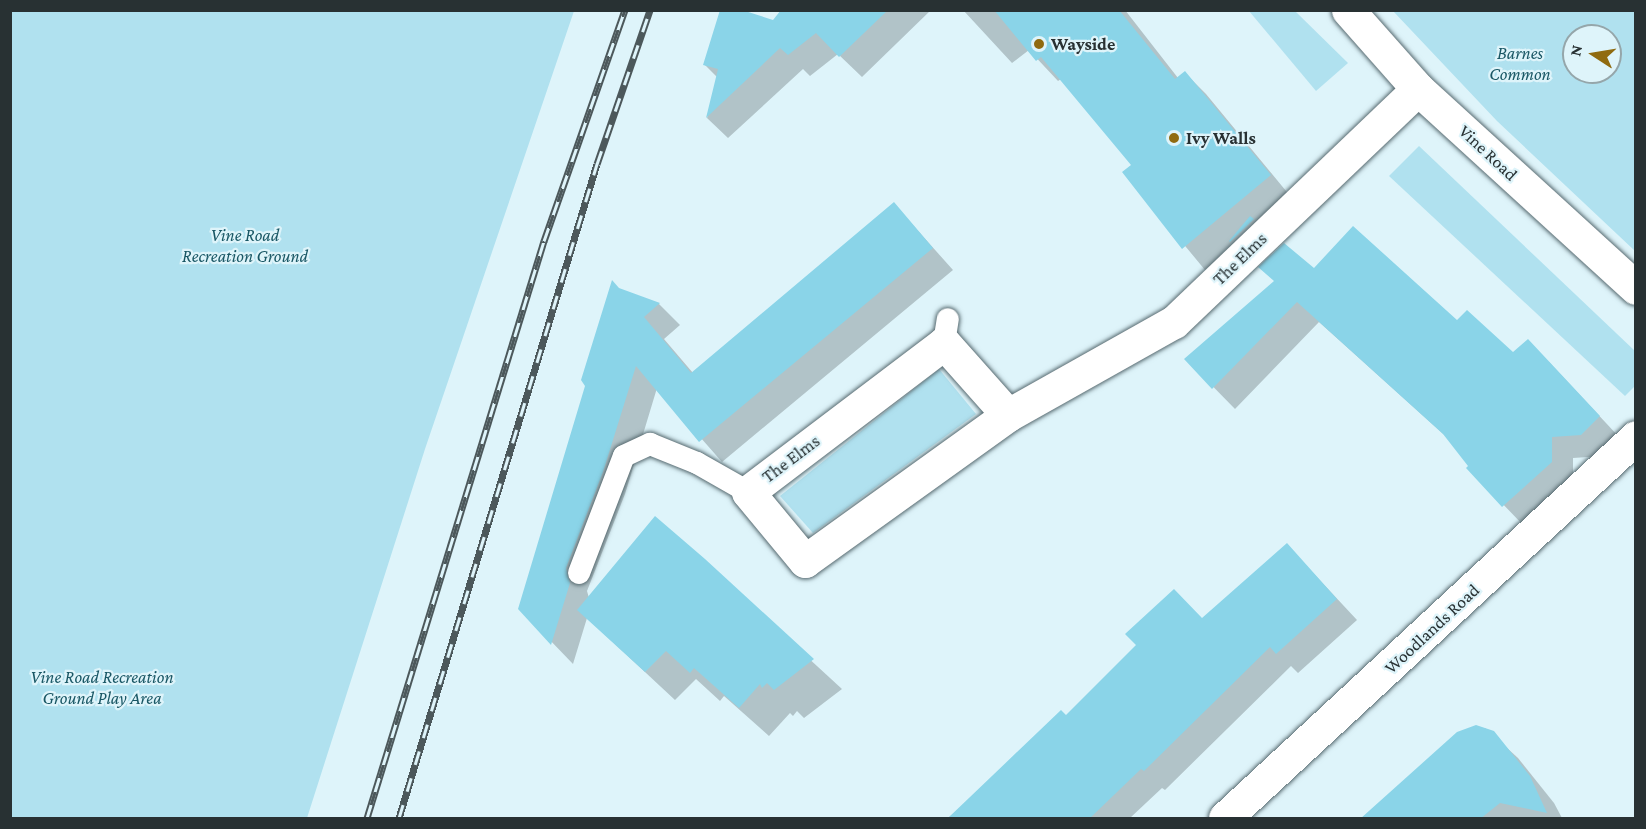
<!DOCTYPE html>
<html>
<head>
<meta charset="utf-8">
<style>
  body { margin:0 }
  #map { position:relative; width:1646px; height:829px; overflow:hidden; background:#def4fa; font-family:"Crimson Pro",serif }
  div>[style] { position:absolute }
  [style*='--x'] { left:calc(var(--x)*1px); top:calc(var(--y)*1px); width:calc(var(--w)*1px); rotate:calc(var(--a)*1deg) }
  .green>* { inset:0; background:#b0e1ef }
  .shadow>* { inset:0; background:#0003 }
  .building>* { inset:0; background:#8ad4e8 }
  .roads { filter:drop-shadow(0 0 2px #576a70) drop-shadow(0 0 2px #576a70) }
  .lane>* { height:22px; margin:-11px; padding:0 11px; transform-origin:11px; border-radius:11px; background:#fff }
  .street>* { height:33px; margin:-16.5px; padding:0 16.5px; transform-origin:16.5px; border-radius:16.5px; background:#fff }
  .rail>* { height:7px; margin-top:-3.5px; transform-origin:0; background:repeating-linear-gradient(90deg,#def4fa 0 14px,#4c585b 0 28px); box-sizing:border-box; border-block:2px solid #4c585b }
  .dots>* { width:16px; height:16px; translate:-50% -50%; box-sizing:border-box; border:3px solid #def4fa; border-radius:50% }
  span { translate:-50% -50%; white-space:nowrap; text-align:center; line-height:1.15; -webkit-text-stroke:4.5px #def4fa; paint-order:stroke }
  .poi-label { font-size:18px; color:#283133; font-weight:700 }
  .left { translate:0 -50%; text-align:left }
  .park-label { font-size:18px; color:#195765; font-style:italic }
  .street-label { font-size:18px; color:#283133 }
  .frame { position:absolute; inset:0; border:12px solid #283133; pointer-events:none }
  .north { position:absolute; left:1562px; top:24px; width:60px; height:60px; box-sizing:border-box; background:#def4fa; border:2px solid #95a6aa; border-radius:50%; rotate:282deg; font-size:16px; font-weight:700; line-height:24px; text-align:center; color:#283133 }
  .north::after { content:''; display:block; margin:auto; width:21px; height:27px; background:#906b10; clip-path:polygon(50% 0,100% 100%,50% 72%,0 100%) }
</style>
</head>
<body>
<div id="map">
  <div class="green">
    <i style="clip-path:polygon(10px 11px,574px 11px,425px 449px,307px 818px,11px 818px)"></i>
    <i style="clip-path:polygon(1249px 11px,1295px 11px,1348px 63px,1316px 91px)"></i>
    <i style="clip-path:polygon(evenodd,1393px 11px,1635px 11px,1635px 251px,1497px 121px,1393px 11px,1574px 36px,1610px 36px,1610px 72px,1574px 72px,1574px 36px)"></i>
    <i style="clip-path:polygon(1419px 146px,1635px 351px,1635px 386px,1625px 396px,1389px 176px)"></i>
    <i style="clip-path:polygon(939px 369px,976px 414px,813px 533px,780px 496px)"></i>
  </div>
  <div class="shadow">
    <i style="clip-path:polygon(784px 10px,931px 10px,862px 77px,838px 54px,810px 76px,803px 69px,728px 138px,707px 118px,718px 78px,704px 64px,773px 22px)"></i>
    <i style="clip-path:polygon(963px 10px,1125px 10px,1178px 78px,1185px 73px,1206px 94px,1291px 197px,1205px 270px,1124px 172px,1133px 165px,1061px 79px,1058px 81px,1029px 50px,1012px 63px)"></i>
    <i style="clip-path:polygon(894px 204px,953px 270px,722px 462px,657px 388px,625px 494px,587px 591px,589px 598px,656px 518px,842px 689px,804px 718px,797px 711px,793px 716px,790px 713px,769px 736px,724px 696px,720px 701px,696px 679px,675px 700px,587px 618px,573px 664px,520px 609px,587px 385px,620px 290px,659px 304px,680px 325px,664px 339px,693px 373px)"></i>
    <i style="clip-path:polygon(1314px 270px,1457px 322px,1513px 354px,1549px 362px,1620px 438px,1603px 456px,1573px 458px,1573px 483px,1525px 527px,1468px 468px,1470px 466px,1450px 440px,1319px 322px,1235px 409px,1186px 359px)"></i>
    <i style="clip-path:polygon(1287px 545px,1357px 620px,1298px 673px,1291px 666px,1165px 790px,1162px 788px,1130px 818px,948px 818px,1066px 717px,1203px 620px)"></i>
    <i style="clip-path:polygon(1485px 728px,1518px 758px,1554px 803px,1562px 818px,1362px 818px,1457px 734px)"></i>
  </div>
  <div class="building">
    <i style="clip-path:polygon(720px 10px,742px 10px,773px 20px,781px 10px,888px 10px,839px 57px,816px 33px,788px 55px,780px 48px,706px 118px,718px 69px,703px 65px)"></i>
    <i style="clip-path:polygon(994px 10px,1119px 10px,1175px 79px,1185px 71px,1271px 175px,1182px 249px,1122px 172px,1131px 165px,1041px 57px,1036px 61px)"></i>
    <i style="clip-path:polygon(894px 202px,933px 248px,699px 442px,636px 366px,603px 472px,566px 568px,570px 583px,551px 645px,518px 609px,585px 386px,581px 380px,612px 280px,619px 288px,660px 303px,644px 317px,691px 373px)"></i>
    <i style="clip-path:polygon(1250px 216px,1254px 219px,1230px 242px,1229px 241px)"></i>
    <i style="clip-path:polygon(1353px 226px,1457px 320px,1467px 310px,1513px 352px,1528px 339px,1600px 416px,1581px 435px,1552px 437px,1552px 462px,1502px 507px,1466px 468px,1468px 466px,1443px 434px,1297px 302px,1212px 389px,1184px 359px,1274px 281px,1258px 267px,1284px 243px,1314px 268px)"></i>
    <i style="clip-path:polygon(655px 516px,705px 559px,814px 659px,774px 690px,767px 683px,762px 688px,760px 684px,739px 708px,694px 668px,690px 673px,666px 651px,645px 672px,577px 610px)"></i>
    <i style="clip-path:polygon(1287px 543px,1337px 599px,1276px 654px,1270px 647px,1144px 771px,1141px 769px,1089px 819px,947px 819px,1061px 710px,1066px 715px,1136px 645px,1125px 634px,1174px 589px,1202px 618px)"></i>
    <i style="clip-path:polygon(1476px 725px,1494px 731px,1530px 776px,1547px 813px,1500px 803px,1480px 819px,1360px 819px,1457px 732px)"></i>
  </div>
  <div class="roads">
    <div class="lane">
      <i style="--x:944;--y:343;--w:24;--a:-81"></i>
      <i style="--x:579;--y:573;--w:125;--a:-69"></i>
      <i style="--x:624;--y:456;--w:29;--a:-25"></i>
      <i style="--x:650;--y:444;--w:51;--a:22"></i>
      <i style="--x:697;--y:463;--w:59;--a:29.6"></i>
    </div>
    <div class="street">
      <i style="--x:1348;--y:10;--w:106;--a:48.5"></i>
      <i style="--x:1418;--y:89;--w:295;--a:42.4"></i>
      <i style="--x:1008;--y:415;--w:250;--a:144.3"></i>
      <i style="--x:805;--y:561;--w:89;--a:-129.6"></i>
      <i style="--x:748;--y:492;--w:246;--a:-37.2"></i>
      <i style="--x:944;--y:343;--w:96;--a:48.4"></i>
      <i style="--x:1008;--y:415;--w:190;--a:-29.3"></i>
      <i style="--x:1174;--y:322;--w:337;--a:-43.7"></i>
      <i style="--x:1225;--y:818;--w:560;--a:-42.83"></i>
    </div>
  </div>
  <div class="rail">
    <i style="--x:367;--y:818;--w:604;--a:-72.95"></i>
    <i style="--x:544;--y:241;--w:245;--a:-70.7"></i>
    <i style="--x:399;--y:818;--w:683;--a:-73.16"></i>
    <i style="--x:597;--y:164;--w:163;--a:-71"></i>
  </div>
  <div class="dots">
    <i style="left:1039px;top:44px;background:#906b10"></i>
    <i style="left:1174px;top:138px;background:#906b10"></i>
  </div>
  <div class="poi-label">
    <span class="left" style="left:1051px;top:44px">Wayside</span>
    <span class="left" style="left:1186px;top:138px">Ivy Walls</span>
  </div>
  <div class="park-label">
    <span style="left:1520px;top:64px">Barnes<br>Common</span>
    <span style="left:245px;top:246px">Vine Road<br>Recreation Ground</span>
    <span style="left:102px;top:688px">Vine Road Recreation<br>Ground Play Area</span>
  </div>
  <div class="street-label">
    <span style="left:1488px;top:153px;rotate:43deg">Vine Road</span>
    <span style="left:1240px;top:259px;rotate:-44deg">The Elms</span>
    <span style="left:791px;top:459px;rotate:-37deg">The Elms</span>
    <span style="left:1432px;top:629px;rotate:-43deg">Woodlands Road</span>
  </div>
  <div class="frame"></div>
  <div class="north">N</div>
</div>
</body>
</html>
